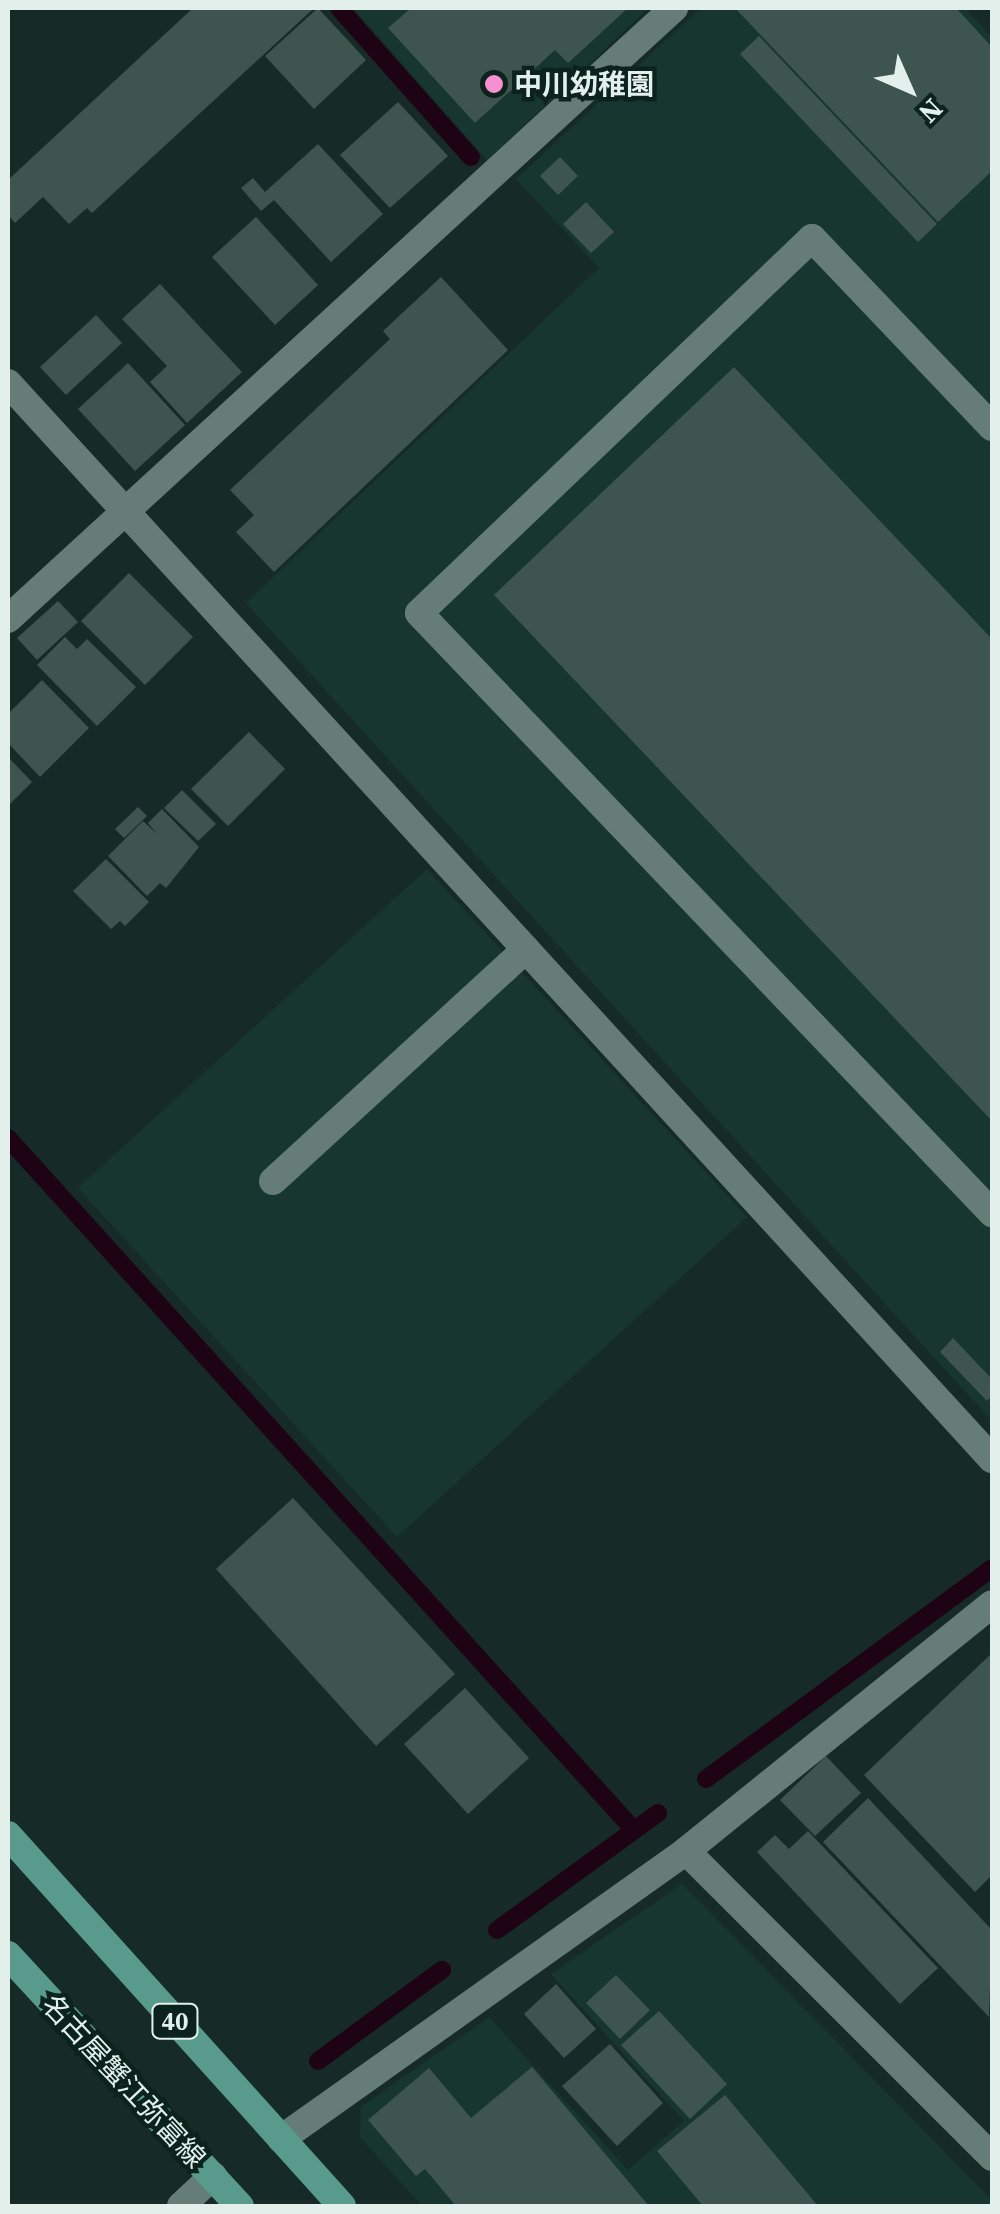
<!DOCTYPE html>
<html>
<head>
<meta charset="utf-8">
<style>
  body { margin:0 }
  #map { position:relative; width:1000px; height:2214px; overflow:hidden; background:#162b27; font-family:"Source Serif 4","Noto Sans JP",serif }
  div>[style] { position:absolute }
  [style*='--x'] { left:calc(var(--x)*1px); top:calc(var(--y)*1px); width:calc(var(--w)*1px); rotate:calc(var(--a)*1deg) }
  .built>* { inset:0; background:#173630 }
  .stream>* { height:18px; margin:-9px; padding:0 9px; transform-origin:9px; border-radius:9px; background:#1e0314 }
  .building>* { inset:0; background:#3e554f }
  .service>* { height:28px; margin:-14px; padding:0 14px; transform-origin:14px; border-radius:14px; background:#667d77 }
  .minor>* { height:28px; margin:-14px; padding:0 14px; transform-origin:14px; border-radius:14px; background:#667d77 }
  .primary>* { height:28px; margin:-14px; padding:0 14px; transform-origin:14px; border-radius:14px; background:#589b8d }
  .dots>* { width:28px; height:28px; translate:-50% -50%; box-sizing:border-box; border:5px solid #0c221d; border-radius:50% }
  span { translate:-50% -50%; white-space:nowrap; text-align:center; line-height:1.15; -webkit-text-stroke:9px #0c221d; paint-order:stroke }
  .shield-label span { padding:2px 8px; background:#0c221d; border:2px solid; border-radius:8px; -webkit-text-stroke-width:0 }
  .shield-label { font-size:25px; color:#e2efeb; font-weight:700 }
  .poi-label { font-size:28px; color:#e2efeb; font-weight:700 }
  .left { translate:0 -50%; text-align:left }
  .street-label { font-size:28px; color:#e2efeb }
  .frame { position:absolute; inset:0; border:10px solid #e2efeb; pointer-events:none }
  .north { position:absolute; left:860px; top:40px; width:100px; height:100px; -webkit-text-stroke:8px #0c221d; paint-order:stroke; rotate:135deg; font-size:28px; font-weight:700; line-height:40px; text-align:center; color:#e2efeb }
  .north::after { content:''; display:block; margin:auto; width:35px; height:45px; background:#e2efeb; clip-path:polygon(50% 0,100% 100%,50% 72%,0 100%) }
</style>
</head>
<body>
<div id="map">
  <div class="built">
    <i style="clip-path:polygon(353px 8px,649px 8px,487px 160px)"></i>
    <i style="clip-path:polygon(701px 8px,965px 8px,992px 38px,992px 1421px,246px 603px,599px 268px,516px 179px)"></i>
    <i style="clip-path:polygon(427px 869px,747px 1217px,397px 1537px,78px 1188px)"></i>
    <i style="clip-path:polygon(682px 1884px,992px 2200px,991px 2206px,422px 2206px,360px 2137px,361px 2107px,489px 2017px,628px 2170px,684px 2121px,551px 1974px)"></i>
  </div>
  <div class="stream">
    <i style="--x:339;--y:8;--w:199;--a:48.5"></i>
    <i style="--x:8;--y:1138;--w:933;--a:47.87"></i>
    <i style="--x:706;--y:1779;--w:355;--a:-36.4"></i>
    <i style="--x:497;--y:1930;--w:199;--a:-36"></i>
    <i style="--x:318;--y:2061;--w:154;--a:-36.3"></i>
  </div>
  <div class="building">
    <i style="clip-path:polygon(193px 8px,314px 8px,92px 213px,87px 208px,69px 224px,43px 197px,15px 223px,8px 215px,8px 180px)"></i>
    <i style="clip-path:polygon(318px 8px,366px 60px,314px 109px,265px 56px)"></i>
    <i style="clip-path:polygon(411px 8px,425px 10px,628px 8px,568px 63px,555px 50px,475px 123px,388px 28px)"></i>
    <i style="clip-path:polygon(735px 8px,956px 8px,992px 47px,992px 171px,938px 222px)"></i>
    <i style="clip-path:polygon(759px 36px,937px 224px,918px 242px,740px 54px)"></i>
    <i style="clip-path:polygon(398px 102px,448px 156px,390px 208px,340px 155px)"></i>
    <i style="clip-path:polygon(318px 144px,383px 214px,331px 262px,274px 200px,261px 211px,241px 188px,253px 178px,265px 192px)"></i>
    <i style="clip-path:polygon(560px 157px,578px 176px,558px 195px,540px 176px)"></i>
    <i style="clip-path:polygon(586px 202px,614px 232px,591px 253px,563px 224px)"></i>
    <i style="clip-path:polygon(256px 217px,318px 285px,275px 325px,212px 257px)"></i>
    <i style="clip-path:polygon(441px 277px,508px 350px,274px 572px,236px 532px,254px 515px,230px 490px,390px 339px,383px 331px)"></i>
    <i style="clip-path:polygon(160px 284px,242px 372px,187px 423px,150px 382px,167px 366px,122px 319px)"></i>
    <i style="clip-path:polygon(96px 315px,122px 343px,66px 395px,40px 367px)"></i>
    <i style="clip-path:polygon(128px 363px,185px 425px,135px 471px,78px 409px)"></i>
    <i style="clip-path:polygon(734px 367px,992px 639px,992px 1121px,494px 595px)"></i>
    <i style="clip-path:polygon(129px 573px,193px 637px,145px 685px,81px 621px)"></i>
    <i style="clip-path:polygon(58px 601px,78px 622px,37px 660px,17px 638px)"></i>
    <i style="clip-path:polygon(65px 637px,77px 649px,87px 639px,136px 687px,97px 726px,37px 665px)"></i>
    <i style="clip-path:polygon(42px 680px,89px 728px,40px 777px,8px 743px,8px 714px)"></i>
    <i style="clip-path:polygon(249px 732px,285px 769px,228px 826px,191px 789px)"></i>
    <i style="clip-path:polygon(8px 757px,32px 782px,8px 806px)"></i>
    <i style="clip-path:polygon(182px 790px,216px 824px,198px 841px,164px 808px)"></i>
    <i style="clip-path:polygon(138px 807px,147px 816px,124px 838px,115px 829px)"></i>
    <i style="clip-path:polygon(162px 809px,199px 847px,166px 888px,160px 883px,147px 896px,108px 856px,143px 821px,157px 834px,148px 823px)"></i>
    <i style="clip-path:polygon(106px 859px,149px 902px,125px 926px,120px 921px,111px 929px,73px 891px)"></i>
    <i style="clip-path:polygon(953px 1338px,992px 1379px,992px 1396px,987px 1401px,940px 1352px)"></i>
    <i style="clip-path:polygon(293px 1498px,455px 1674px,376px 1746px,216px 1569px)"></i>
    <i style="clip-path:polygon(992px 1653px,992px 1875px,975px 1892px,864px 1775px)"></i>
    <i style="clip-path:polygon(465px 1688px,529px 1758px,468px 1814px,404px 1744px)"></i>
    <i style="clip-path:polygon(826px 1756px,861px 1793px,815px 1836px,780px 1800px)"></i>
    <i style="clip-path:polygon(868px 1798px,992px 1930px,989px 2017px,823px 1842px)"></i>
    <i style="clip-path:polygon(808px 1831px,938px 1968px,900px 2004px,757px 1852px,775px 1835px,789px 1849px)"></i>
    <i style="clip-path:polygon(616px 1975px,650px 2010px,620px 2039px,586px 2003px)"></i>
    <i style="clip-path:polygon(556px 1984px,596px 2029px,564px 2058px,524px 2014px)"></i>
    <i style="clip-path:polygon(659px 2011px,727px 2084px,690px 2119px,621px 2045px)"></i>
    <i style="clip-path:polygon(610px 2044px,663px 2103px,617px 2146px,562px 2086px)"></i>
    <i style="clip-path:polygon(532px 2067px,649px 2206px,456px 2206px,425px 2169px,416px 2176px,368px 2120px,429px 2068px,471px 2118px)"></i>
    <i style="clip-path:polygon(725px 2095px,818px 2206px,703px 2206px,657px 2151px)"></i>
  </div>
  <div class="service">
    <i style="--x:992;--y:427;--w:261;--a:-133.6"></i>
    <i style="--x:812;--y:238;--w:543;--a:136.34"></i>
    <i style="--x:419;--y:613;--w:830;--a:46.32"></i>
    <i style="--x:273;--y:1181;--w:343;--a:-42.5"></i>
  </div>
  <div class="minor">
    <i style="--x:8;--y:383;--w:1458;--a:47.56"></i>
    <i style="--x:8;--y:619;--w:904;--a:-42.53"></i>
    <i style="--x:686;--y:1851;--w:433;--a:45"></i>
    <i style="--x:281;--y:2139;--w:497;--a:-35.4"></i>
    <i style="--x:686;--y:1851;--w:393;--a:-38.9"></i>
    <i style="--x:181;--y:2206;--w:44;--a:-43.2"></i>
  </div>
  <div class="primary">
    <i style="--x:8;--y:1835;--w:499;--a:48"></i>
    <i style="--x:8;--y:1955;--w:342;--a:47.3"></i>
  </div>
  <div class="dots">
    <i style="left:494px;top:84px;background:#f790ce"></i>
  </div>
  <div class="shield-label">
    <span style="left:175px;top:2021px">40</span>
  </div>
  <div class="poi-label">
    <span class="left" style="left:514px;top:84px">中川幼稚園</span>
  </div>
  <div class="street-label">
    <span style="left:124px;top:2081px;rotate:47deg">名古屋蟹江弥富線</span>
  </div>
  <div class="frame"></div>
  <div class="north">N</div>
</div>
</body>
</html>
